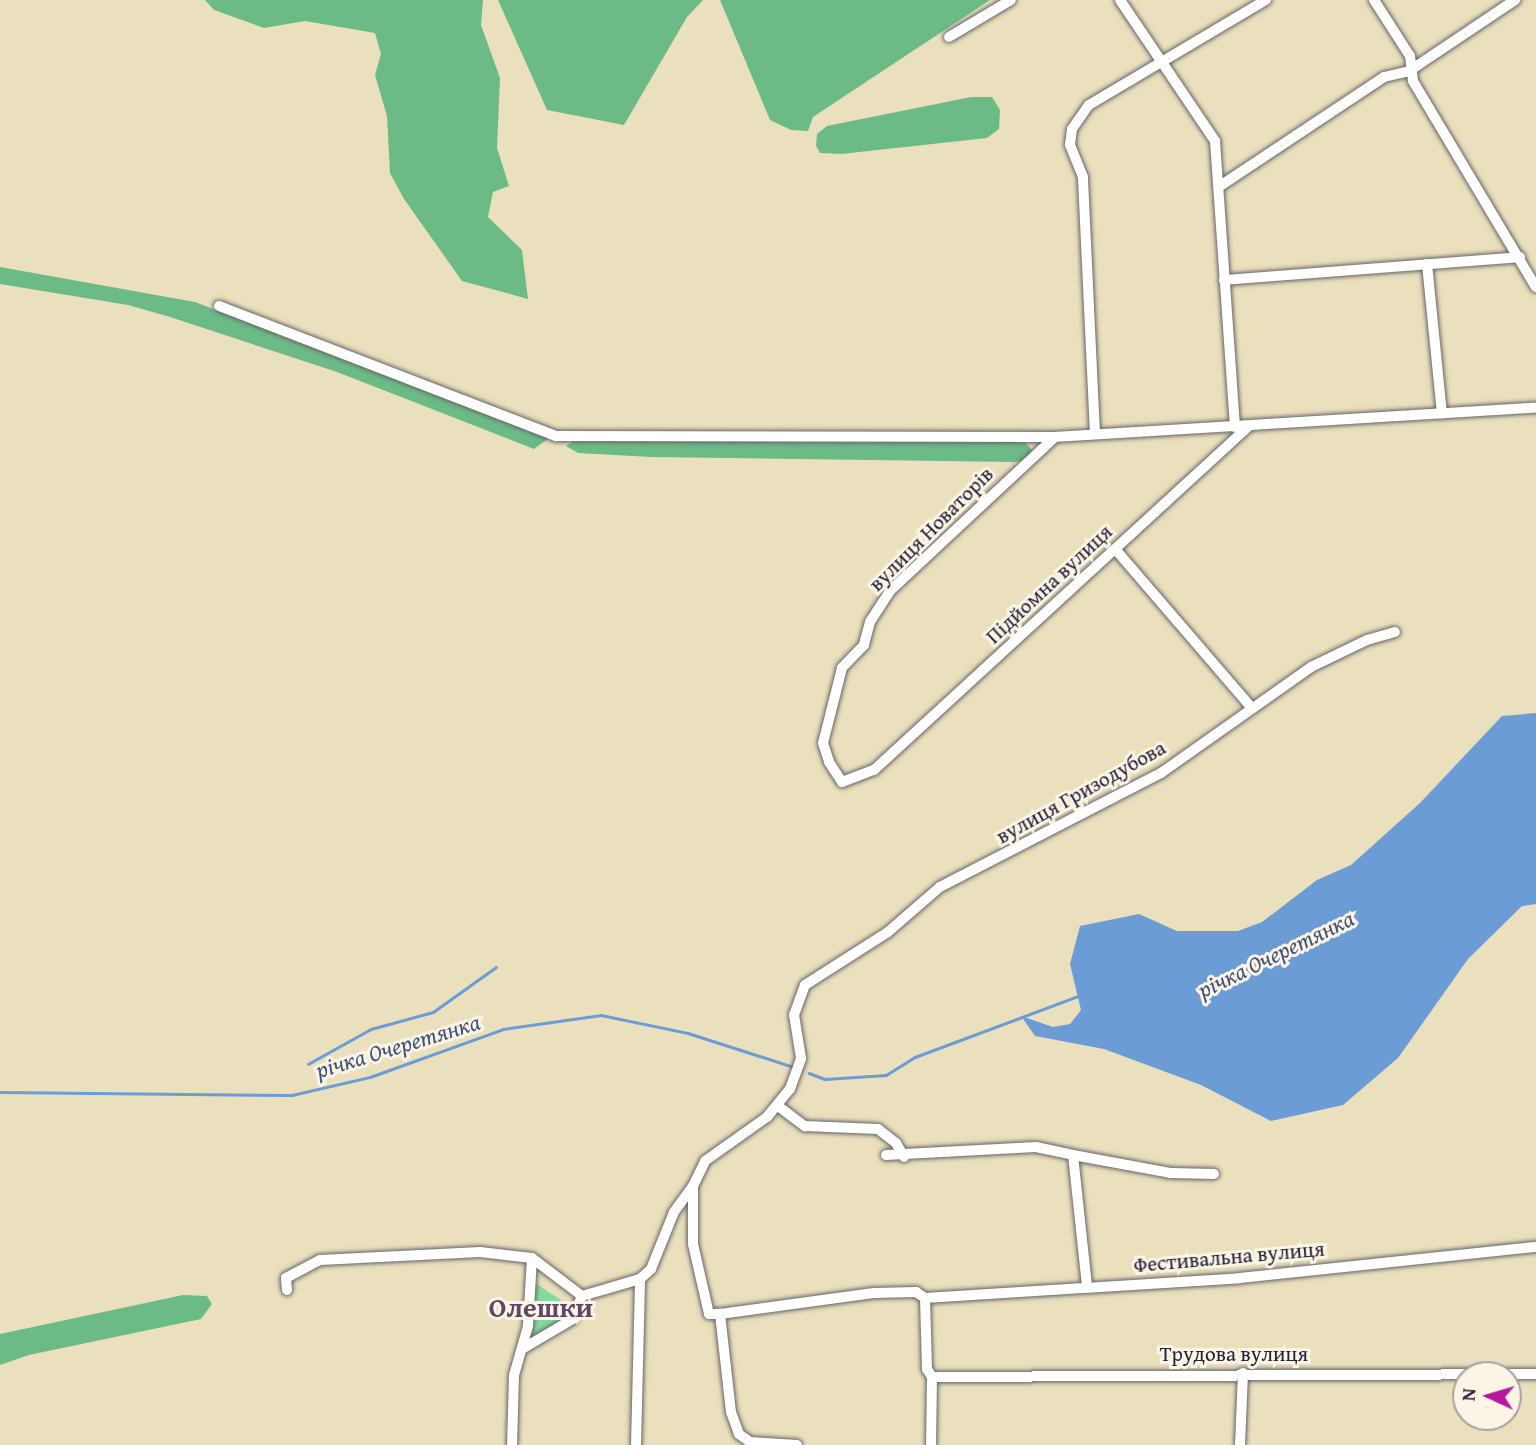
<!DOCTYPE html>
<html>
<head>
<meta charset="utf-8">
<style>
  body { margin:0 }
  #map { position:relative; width:1536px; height:1445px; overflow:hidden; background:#eae0bd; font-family:"Gentium Book Plus",serif }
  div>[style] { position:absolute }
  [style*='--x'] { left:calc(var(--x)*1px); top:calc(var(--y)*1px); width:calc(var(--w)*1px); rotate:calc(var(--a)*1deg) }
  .green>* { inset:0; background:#85db9f }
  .forest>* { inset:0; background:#6cbb86 }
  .water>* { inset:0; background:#6c9cd5 }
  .stream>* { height:2.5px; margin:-1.25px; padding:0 1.25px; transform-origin:1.25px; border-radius:1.25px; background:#6c9cd5 }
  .roads { filter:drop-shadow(0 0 2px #686468) drop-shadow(0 0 2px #686468) }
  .minor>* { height:10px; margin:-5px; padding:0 5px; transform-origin:5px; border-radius:5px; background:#fff }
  span { translate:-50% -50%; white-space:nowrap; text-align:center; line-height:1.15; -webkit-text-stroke:6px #fcf5e5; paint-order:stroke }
  .street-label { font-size:21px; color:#22223b }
  .water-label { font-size:23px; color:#405379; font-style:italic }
  .district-label { font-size:28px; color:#5c496a; font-weight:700 }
  .north { position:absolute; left:1452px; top:1361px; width:70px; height:70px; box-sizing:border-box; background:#fcf5e5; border:2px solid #a5a1a1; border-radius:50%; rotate:274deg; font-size:19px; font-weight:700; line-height:28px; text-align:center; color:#22223b }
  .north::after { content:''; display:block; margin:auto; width:24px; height:32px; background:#b5179e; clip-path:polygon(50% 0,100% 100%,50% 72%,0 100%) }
</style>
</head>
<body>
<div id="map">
  <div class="green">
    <i style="clip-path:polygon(532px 1281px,576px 1310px,573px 1319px,522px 1349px)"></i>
  </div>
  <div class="forest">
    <i style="clip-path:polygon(205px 0,483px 0,481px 25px,500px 78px,497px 148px,509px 186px,493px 192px,488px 217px,522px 250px,528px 299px,462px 281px,404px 199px,390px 173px,387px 116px,375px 75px,381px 54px,375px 33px,305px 21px,264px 28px,214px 10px)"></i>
    <i style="clip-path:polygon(498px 0,703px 0,687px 17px,624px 125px,547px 110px)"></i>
    <i style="clip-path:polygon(720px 0,990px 0,813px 117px,808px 131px,791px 130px,770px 120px)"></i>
    <i style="clip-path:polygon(971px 97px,992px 97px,1000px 110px,999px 129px,987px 138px,841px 154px,820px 153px,816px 146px,817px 134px,827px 126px)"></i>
    <i style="clip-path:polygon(0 267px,195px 302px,549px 438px,534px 449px,337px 372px,170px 317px,128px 305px,0 284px)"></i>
    <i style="clip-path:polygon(578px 438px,1004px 441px,1026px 443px,1032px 450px,1026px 460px,1014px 462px,652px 457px,578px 453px,566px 446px)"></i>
    <i style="clip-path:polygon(183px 1295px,207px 1296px,212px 1304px,201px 1319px,29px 1355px,0 1365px,0 1334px)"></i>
  </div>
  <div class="water">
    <i style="clip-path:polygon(1536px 713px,1536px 904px,1522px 906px,1468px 959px,1398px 1058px,1343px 1105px,1271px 1121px,1201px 1085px,1104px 1049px,1035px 1036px,1021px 1016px,1053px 1027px,1070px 1024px,1081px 1010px,1070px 964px,1080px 926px,1139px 914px,1177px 931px,1238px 931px,1262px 922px,1317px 880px,1351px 865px,1420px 803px,1502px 716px)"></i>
  </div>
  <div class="stream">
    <i style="--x:308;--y:1064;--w:72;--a:-29.1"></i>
    <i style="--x:371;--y:1029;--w:64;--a:-15.3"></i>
    <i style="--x:433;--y:1012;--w:77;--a:-35.5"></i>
    <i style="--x:809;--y:1073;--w:17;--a:21"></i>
    <i style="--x:825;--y:1079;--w:61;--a:-3.8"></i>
    <i style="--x:886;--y:1075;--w:34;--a:-32"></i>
    <i style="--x:915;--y:1057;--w:174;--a:-20.5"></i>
    <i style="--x:0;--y:1092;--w:292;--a:0.6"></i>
    <i style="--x:292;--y:1095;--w:80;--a:-13"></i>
    <i style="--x:370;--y:1077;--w:141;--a:-19.8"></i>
    <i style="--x:503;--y:1029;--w:99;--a:-8.1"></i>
    <i style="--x:601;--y:1015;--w:89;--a:11.7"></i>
    <i style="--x:688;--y:1033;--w:111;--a:17.8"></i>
  </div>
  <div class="roads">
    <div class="minor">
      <i style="--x:1120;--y:0;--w:170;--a:56"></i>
      <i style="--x:1215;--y:141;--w:287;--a:86"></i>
      <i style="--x:1374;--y:0;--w:67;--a:57.3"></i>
      <i style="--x:1410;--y:56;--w:25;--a:83"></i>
      <i style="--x:1413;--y:81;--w:240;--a:59.2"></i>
      <i style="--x:949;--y:37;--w:72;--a:-30.8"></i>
      <i style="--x:1220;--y:186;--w:197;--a:-33.6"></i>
      <i style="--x:1384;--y:77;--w:26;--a:-13"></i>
      <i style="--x:1409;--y:71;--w:128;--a:-33.8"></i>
      <i style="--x:1427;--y:264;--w:150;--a:84.3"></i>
      <i style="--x:1224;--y:280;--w:297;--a:-4.4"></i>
      <i style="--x:219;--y:306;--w:361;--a:21.1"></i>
      <i style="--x:556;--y:436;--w:499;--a:0.1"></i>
      <i style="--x:1055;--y:437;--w:482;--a:-3.5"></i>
      <i style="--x:1095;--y:434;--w:257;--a:-92.7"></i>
      <i style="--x:1083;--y:177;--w:35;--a:-112"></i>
      <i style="--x:1070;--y:145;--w:16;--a:-83"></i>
      <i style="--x:1072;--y:129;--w:29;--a:-55"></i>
      <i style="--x:1089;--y:105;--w:206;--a:-30.7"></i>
      <i style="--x:1055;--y:437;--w:226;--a:137"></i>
      <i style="--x:890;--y:591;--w:37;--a:123"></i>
      <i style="--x:870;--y:622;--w:24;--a:105"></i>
      <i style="--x:864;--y:645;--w:32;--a:134"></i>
      <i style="--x:842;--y:668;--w:77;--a:104.2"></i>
      <i style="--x:823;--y:743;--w:20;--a:72"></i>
      <i style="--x:829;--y:762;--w:24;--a:57"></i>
      <i style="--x:842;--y:782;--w:34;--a:-21"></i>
      <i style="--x:874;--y:770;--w:509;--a:-42.53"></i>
      <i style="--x:1116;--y:550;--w:206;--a:49.3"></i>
      <i style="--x:778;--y:1106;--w:34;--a:37"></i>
      <i style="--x:805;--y:1126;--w:73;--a:2.4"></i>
      <i style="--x:878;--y:1129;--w:23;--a:38"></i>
      <i style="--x:896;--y:1143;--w:16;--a:60"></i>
      <i style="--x:886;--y:1155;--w:150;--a:-3.1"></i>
      <i style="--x:1036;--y:1147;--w:38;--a:12"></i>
      <i style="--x:1073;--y:1155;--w:133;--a:83.9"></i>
      <i style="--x:1073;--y:1155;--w:100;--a:10.4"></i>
      <i style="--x:1171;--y:1173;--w:43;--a:1.3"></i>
      <i style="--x:532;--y:1258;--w:63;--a:37.2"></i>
      <i style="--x:287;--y:1290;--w:12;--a:-95"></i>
      <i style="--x:286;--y:1278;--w:38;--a:-28"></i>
      <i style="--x:320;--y:1260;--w:160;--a:-2.9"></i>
      <i style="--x:480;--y:1252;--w:52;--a:6.6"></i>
      <i style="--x:532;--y:1258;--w:68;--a:93.4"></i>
      <i style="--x:528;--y:1326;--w:51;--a:105.9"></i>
      <i style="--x:514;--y:1375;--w:70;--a:91.6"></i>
      <i style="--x:925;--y:1298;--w:316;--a:-3.6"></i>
      <i style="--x:1240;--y:1278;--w:298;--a:-6"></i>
      <i style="--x:925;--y:1298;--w:71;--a:88.4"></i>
      <i style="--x:927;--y:1369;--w:9;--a:58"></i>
      <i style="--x:932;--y:1377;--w:68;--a:90.8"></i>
      <i style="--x:720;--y:1314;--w:155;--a:-7.8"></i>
      <i style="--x:874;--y:1293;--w:42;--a:-1.4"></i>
      <i style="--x:916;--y:1292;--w:11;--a:34"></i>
      <i style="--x:522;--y:1349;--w:59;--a:-30.5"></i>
      <i style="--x:573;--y:1319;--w:25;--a:-69"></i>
      <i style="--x:582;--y:1296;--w:60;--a:-16.3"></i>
      <i style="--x:640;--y:1279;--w:15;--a:-42"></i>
      <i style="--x:651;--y:1269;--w:61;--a:-68"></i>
      <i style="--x:674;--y:1212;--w:32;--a:-54"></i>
      <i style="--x:932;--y:1377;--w:604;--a:-0.28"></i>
      <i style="--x:636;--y:1445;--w:166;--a:-88.6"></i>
      <i style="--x:797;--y:1445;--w:47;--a:-176.3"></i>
      <i style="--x:750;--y:1442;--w:14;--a:-144"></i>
      <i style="--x:739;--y:1434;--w:23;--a:-110"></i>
      <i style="--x:731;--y:1412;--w:99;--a:-96.4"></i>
      <i style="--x:720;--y:1314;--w:11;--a:180"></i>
      <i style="--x:709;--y:1314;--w:72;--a:-102.9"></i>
      <i style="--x:693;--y:1244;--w:58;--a:-90"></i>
      <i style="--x:693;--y:1186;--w:28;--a:-64"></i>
      <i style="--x:705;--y:1161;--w:76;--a:-35.4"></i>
      <i style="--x:767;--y:1117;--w:36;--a:-51"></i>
      <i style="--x:790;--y:1089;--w:33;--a:-70"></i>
      <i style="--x:801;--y:1058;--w:44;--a:-99.2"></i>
      <i style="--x:794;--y:1015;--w:32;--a:-70"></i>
      <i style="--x:805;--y:985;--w:98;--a:-32.6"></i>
      <i style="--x:888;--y:932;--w:69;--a:-40.9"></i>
      <i style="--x:940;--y:887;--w:249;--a:-27.3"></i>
      <i style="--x:1161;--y:773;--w:184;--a:-35.2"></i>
      <i style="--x:1311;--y:667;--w:62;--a:-25.7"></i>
      <i style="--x:1367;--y:640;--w:29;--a:-16"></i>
      <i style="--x:1240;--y:1445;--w:72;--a:-87.6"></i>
    </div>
  </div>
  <div class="street-label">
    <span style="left:931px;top:529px;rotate:-45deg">вулиця Новаторів</span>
    <span style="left:1049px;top:584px;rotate:-43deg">Підйомна вулиця</span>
    <span style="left:1081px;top:792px;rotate:-29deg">вулиця Гризодубова</span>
    <span style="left:1229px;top:1257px;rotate:-5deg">Фестивальна вулиця</span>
    <span style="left:1234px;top:1354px">Трудова вулиця</span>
  </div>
  <div class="water-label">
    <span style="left:1276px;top:954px;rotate:-26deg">річка Очеретянка</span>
    <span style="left:398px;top:1046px;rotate:-17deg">річка Очеретянка</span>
  </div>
  <div class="district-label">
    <span style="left:541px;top:1307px">Олешки</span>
  </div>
  <div class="north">N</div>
</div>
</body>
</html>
